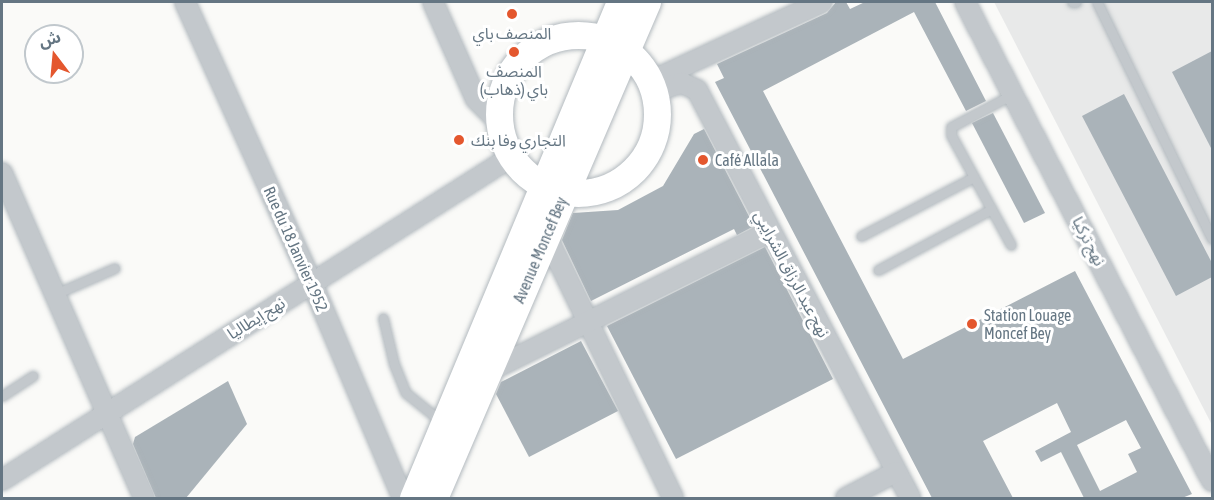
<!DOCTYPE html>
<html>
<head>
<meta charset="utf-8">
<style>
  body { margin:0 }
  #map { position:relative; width:1214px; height:500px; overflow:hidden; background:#fafaf8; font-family:"Asap Condensed","Noto Sans Arabic",sans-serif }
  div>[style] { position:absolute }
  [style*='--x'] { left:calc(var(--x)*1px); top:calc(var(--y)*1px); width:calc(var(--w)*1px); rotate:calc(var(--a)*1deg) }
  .built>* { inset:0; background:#e8e9e9 }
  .building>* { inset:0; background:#aab3b9 }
  .roads { filter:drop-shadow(0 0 2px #b3babf) drop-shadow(0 0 2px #b3babf) }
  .service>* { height:9px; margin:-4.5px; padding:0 4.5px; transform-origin:4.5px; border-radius:4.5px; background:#c3c8cc }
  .minor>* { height:20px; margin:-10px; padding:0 10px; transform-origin:10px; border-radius:10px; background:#c3c8cc }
  .secondary>* { height:27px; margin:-13.5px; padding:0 13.5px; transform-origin:13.5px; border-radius:13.5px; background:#fff }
  .secondary>.ring { margin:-13.5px; padding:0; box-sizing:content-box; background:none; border:27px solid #fff; border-radius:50% }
  .dots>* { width:16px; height:16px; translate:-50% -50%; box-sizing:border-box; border:3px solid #fff; border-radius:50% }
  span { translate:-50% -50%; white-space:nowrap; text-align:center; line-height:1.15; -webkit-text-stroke:6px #fff; paint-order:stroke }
  .poi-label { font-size:16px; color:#657683 }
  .left { translate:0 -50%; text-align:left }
  .street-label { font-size:16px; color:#657683 }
  .frame { position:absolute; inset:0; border:3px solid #657683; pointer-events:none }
  .north { position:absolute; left:24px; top:24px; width:60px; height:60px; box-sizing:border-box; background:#fff; border:2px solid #c1c8cd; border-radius:50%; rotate:344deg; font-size:16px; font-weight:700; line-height:24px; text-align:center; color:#657683 }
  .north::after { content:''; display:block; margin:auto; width:21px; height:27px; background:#e4572e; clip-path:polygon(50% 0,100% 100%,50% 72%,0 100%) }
</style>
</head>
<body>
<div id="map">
  <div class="built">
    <i style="clip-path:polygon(994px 2px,1212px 2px,1212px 425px)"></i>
  </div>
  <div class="building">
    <i style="clip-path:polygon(evenodd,836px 2px,846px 2px,850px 9px,865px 2px,935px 2px,986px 101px,966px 111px,914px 12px,763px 91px,903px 359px,1075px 271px,1192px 494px,1182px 498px,1084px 498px,1061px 452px,1041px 462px,1035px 451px,1071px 432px,1057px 403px,983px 441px,1013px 498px,932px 498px,715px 82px,724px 78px,717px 64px,827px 13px,836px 2px,1126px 420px,1141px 448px,1128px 454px,1137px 472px,1100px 491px,1077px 445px,1126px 420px)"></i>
    <i style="clip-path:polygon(1212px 51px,1212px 150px,1172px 72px)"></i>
    <i style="clip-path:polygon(1124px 94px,1212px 263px,1212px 277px,1176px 296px,1082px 116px)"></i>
    <i style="clip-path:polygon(993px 113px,1045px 213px,1024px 223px,972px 123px)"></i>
    <i style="clip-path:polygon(704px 129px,754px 226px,737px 235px,734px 229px,591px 301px,562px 240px,573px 213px,618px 210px,663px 186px,694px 134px)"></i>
    <i style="clip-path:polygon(765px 247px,833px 379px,676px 459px,607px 326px)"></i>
    <i style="clip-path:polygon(581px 341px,618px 411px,529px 457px,496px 394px,501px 382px)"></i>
    <i style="clip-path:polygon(228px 381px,247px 424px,186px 498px,156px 498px,133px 444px,135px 437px)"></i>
  </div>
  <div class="roads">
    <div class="service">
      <i style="--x:1072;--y:2;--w:4;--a:0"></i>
      <i style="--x:1097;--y:2;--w:263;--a:64.1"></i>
      <i style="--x:861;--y:236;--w:127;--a:-27.6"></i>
      <i style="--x:1011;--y:245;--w:125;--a:-118.6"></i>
      <i style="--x:951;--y:135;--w:8;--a:-90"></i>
      <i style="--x:951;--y:127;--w:70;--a:-28"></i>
      <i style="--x:878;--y:270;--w:129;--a:-28.2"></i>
      <i style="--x:55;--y:294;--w:65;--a:-23.4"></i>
      <i style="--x:383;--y:318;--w:47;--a:76.6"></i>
      <i style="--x:394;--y:364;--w:31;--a:68"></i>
      <i style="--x:406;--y:393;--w:46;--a:38.9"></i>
      <i style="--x:2;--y:396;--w:37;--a:-33"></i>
    </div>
    <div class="minor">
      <i style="--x:185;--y:2;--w:308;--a:65.7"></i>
      <i style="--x:312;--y:283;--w:233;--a:67.1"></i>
      <i style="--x:433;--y:2;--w:106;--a:66.1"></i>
      <i style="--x:476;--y:99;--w:33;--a:45"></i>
      <i style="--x:965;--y:2;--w:539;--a:62.72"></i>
      <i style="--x:651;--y:81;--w:188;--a:-24.8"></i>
      <i style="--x:655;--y:91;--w:28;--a:-17"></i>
      <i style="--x:682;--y:83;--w:17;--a:25"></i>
      <i style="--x:697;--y:90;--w:460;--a:62.4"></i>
      <i style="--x:2;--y:173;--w:355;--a:66.4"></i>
      <i style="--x:546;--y:235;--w:292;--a:64.2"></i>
      <i style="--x:489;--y:371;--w:313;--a:-26.4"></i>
      <i style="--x:2;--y:480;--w:603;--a:-32.4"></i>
      <i style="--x:846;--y:498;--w:56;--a:-27.5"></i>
    </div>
    <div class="secondary">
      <i class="ring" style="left:499px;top:35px;width:131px;height:131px"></i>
      <i style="--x:413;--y:498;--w:537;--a:-67.35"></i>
      <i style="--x:434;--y:498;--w:540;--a:-66.76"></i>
    </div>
  </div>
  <div class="dots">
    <i style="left:512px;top:14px;background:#e4572e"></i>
    <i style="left:514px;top:52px;background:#e4572e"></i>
    <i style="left:459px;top:140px;background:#e4572e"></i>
    <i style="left:703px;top:160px;background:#e4572e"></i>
    <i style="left:972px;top:324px;background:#e4572e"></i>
  </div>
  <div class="poi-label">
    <span style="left:512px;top:33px">المنصف باي</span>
    <span style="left:514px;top:80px">المنصف<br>باي (ذهاب)</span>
    <span class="left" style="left:471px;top:140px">التجاري وفا بنك</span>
    <span class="left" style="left:715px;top:160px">Café Allala</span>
    <span class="left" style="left:984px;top:324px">Station Louage<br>Moncef Bey</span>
  </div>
  <div class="street-label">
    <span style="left:1089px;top:241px;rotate:63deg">نهج تركيا</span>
    <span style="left:296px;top:249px;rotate:66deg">Rue du 18 Janvier 1952</span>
    <span style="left:540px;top:250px;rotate:-67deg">Avenue Moncef Bey</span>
    <span style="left:792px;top:274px;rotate:62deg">نهج عبد الرزاق الشرايبي</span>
    <span style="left:256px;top:318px;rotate:-32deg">نهج إيطاليا</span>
  </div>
  <div class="frame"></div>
  <div class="north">ش</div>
</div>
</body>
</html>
